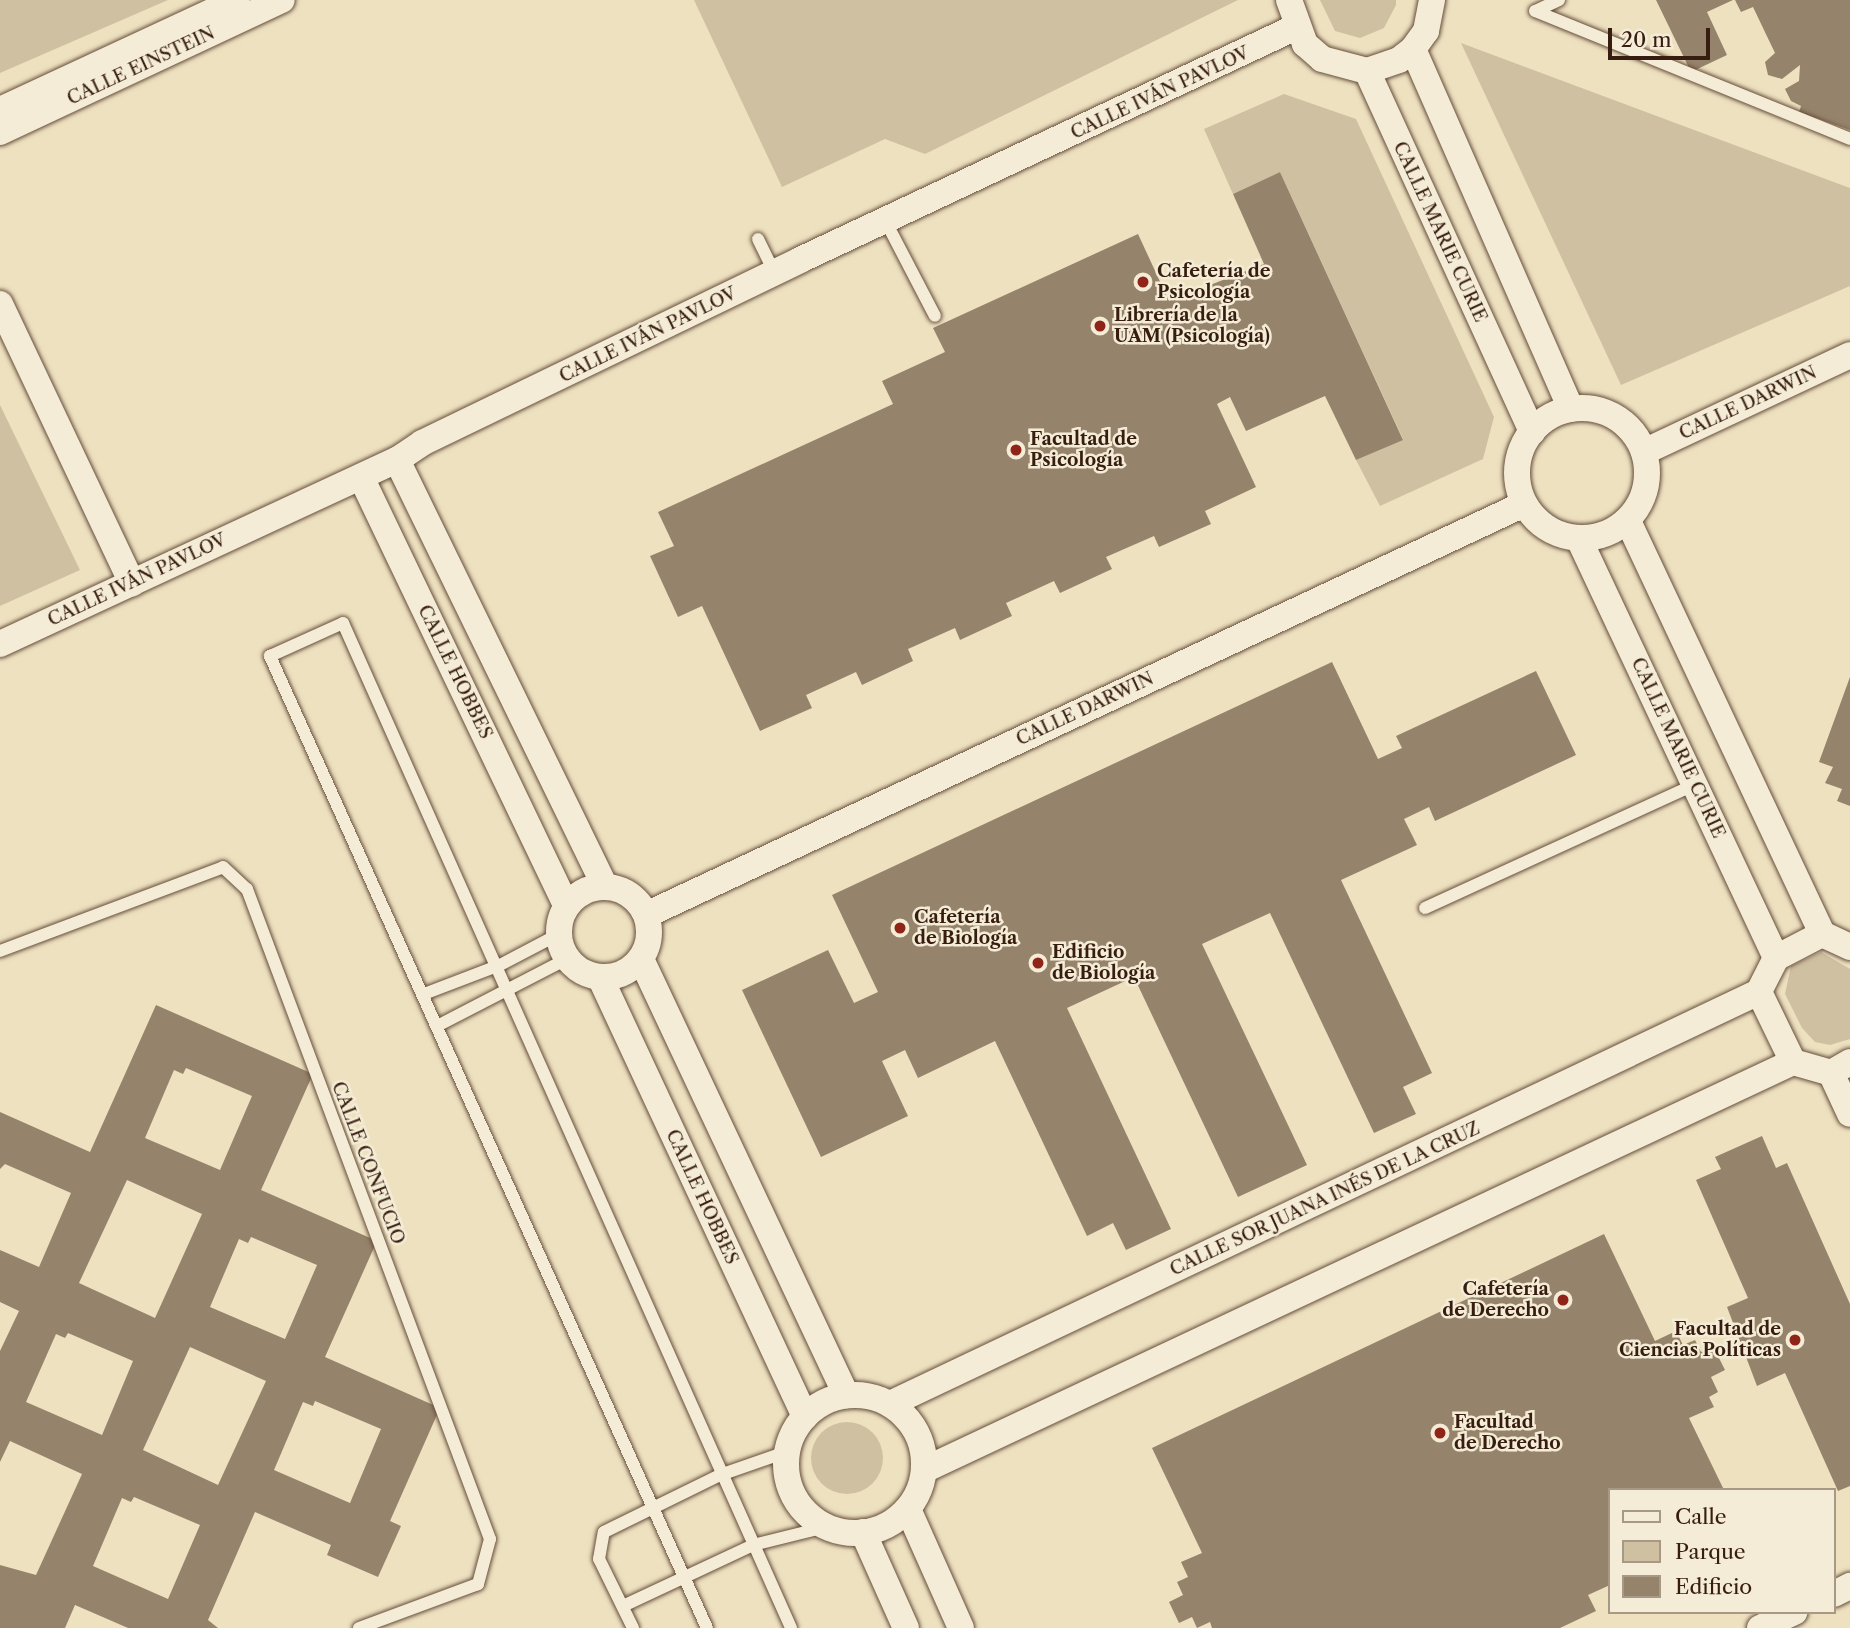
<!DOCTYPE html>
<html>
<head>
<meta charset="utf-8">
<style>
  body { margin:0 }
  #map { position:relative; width:1850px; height:1628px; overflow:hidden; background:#eee1c0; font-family:"Libre Caslon Text",serif }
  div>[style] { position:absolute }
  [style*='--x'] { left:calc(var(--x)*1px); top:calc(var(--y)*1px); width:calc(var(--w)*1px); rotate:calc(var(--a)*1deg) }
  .green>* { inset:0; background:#cfc0a2 }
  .round { border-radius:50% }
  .building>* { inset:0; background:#96836b }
  .roads { filter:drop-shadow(0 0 2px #654e3b) drop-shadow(0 0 2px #654e3b) }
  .lane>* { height:12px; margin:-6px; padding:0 6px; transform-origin:6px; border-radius:6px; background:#f4ecd6 }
  .street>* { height:26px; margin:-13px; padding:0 13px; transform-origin:13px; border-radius:13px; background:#f4ecd6 }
  .street>.ring { margin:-13px; padding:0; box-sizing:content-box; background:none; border:26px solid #f4ecd6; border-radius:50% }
  .dots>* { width:19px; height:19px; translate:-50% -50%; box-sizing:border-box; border:4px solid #f4ecd6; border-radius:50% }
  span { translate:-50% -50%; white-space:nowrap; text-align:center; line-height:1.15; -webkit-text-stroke:5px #f4ecd6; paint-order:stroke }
  .street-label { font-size:18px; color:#371d0f }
  .poi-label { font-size:18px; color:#371d0f; font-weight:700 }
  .left { translate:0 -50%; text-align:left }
  .right { translate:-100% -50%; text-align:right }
  .legend { position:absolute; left:1608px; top:1488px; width:228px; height:126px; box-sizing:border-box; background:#f4ecd6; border:2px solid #a89986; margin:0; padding:9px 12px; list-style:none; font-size:21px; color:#371d0f }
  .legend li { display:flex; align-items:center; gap:14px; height:35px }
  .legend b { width:35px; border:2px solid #a89986 }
  .scale { position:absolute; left:1608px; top:28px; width:102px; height:32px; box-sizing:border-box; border:4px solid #371d0f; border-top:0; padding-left:9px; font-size:21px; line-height:24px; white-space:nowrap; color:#371d0f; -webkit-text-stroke:5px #f4ecd6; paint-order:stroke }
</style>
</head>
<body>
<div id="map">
  <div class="green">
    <i style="clip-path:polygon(0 0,168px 0,0 73px)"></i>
    <i style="clip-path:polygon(694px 0,1238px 0,925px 154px,885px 139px,782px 187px)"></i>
    <i style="clip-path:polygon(1320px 0,1396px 0,1396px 5px,1384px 28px,1360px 38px,1335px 31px)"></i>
    <i style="clip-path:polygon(1461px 43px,1850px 188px,1850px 286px,1621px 385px)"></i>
    <i style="clip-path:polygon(1284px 94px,1356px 119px,1494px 417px,1483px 459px,1380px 506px,1356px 460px,1403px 439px,1280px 172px,1233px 194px,1204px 129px)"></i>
    <i style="clip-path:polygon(0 405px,80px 570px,0 606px)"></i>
    <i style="clip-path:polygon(1821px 952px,1850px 969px,1850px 1039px,1830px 1045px,1815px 1042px,1802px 1028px,1785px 994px,1791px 966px)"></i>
    <i class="round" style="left:811px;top:1422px;width:72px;height:72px"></i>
  </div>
  <div class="building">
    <i style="clip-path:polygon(1656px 0,1733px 0,1707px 12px,1727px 55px,1691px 72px)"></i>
    <i style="clip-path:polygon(1735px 0,1850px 0,1850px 130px,1799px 112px,1801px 106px,1791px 101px,1785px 89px,1799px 81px,1800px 65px,1782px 79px,1768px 75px,1765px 62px,1775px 53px,1753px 7px,1741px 12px)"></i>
    <i style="clip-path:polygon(1280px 172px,1403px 440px,1356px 460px,1325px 396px,1246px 431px,1230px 397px,1217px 404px,1256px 487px,1205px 511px,1211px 524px,1159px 547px,1154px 536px,1106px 557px,1112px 569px,1060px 593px,1054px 581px,1006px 603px,1012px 616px,960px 640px,955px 628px,908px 649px,913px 661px,862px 685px,856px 672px,806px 695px,812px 708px,760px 731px,702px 606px,678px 617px,650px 556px,674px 546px,658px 512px,893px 404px,882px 381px,945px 352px,933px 328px,1138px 234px,1169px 301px,1264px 264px,1233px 194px)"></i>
    <i style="clip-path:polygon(1332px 662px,1378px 759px,1402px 748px,1396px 736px,1536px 671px,1576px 755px,1435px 821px,1429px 807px,1404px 819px,1417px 845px,1341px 880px,1432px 1073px,1403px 1087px,1416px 1114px,1374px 1133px,1270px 913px,1202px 944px,1307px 1165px,1238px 1197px,1134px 977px,1067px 1008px,1171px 1229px,1126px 1250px,1113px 1223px,1087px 1236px,995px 1041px,918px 1078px,905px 1050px,882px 1061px,908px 1116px,821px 1157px,742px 990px,828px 950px,854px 1003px,878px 992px,832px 895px)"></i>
    <i style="clip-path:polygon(1850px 677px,1850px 806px,1837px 801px,1842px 789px,1825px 783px,1833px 767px,1819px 762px)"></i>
    <i style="clip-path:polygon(evenodd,156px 1005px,313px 1074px,261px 1190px,377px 1241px,325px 1357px,440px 1408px,390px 1521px,401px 1526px,378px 1577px,327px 1555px,331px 1545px,255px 1512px,208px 1620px,218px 1628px,128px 1628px,75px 1605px,65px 1628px,0 1628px,0 1565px,36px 1575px,82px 1474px,10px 1441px,0 1462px,0 1351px,19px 1311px,0 1302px,0 1250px,39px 1267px,71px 1193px,5px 1164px,0 1169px,0 1112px,90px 1152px,156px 1005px,186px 1068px,252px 1096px,220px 1170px,145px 1138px,174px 1070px,183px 1074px,186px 1068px,156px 1005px,127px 1180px,202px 1214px,155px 1318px,79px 1283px,127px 1180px,156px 1005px,251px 1237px,317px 1265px,285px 1339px,210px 1307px,239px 1239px,248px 1243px,251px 1237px,156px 1005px,68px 1333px,133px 1361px,102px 1435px,26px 1402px,56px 1334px,65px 1338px,68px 1333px,156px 1005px,190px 1347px,266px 1381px,218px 1485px,143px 1450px,190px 1347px,156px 1005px,315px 1401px,381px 1429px,350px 1503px,274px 1470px,303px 1402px,313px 1406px,315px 1401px,156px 1005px,134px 1497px,200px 1525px,168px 1599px,93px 1566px,122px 1498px,131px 1502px,134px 1497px)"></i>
    <i style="clip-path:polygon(1762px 1136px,1776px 1168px,1787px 1163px,1850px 1304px,1850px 1486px,1838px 1491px,1785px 1373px,1757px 1386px,1727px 1307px,1748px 1298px,1696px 1180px,1721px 1169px,1715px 1157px)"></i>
    <i style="clip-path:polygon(1604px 1234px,1655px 1341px,1676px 1331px,1683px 1345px,1695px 1340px,1701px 1352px,1713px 1346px,1725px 1370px,1711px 1377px,1718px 1392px,1709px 1397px,1714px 1407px,1689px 1418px,1724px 1490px,1610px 1490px,1610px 1585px,1588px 1595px,1596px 1611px,1560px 1628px,1212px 1628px,1210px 1622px,1197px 1628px,1192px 1617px,1179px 1623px,1169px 1602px,1183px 1595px,1177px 1582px,1188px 1577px,1181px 1562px,1202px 1553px,1152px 1448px)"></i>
  </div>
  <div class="roads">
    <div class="lane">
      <i style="--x:1559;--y:0;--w:26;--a:155"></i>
      <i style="--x:1535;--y:11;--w:340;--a:22.1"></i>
      <i style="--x:885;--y:220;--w:108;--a:62.5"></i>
      <i style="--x:758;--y:239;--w:39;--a:64"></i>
      <i style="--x:1425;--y:908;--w:298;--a:-24.6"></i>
      <i style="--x:0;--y:951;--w:238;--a:-20.6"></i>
      <i style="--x:223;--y:867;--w:33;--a:43"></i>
      <i style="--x:247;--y:889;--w:694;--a:69.5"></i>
      <i style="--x:490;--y:1539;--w:47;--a:104.9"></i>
      <i style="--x:478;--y:1584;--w:127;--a:159.7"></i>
      <i style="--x:424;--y:994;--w:81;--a:-20.9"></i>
      <i style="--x:500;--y:965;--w:67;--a:-27.7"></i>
      <i style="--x:439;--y:1025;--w:144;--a:-27.3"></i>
      <i style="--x:623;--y:1606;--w:144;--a:-25.1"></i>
      <i style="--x:753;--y:1545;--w:75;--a:-13.9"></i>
      <i style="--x:633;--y:1628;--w:77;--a:-116.2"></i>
      <i style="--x:599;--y:1559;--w:27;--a:-80"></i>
      <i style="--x:604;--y:1532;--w:129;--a:-26.2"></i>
      <i style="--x:720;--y:1475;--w:70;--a:-19.2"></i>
      <i style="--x:707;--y:1628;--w:1066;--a:-114.21"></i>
      <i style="--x:270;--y:656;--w:80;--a:-24.3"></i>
      <i style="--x:343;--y:623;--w:1100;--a:65.97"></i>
    </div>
    <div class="street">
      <i style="--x:1289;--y:0;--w:47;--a:70"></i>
      <i style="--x:1305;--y:44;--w:23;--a:41"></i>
      <i style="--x:1322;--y:59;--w:47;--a:14.9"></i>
      <i style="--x:1367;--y:71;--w:34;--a:-19"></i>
      <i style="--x:1399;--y:60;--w:18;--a:-38"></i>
      <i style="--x:1413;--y:49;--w:22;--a:-54"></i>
      <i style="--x:1426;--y:31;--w:32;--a:-79"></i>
      <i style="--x:1413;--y:49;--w:393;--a:66.3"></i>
      <i style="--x:1367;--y:71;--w:397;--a:65.4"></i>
      <i style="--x:0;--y:110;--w:261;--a:-24.9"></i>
      <i style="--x:0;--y:132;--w:311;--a:-25.1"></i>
      <i style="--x:0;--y:304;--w:309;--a:64.7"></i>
      <i class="ring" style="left:1517px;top:408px;width:104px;height:104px"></i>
      <i style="--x:1646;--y:451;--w:225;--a:-25.2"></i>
      <i style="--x:397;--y:460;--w:475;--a:64"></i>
      <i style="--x:361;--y:477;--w:476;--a:64.4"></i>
      <i style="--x:1628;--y:521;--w:456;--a:64.8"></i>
      <i style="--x:1579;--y:539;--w:463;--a:64.8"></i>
      <i style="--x:0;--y:644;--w:438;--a:-24.9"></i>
      <i style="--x:397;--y:460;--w:30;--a:-34"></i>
      <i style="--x:422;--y:443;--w:420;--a:-25.8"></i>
      <i style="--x:800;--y:260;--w:548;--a:-25.16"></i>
      <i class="ring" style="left:559px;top:887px;width:64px;height:64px"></i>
      <i style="--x:646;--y:915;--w:969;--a:-25.08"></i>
      <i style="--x:1850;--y:947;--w:31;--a:-155"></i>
      <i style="--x:1822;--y:934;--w:52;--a:152.4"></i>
      <i style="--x:1776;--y:958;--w:38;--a:117"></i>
      <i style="--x:1759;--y:992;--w:78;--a:64.1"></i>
      <i style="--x:1793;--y:1062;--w:40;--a:16"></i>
      <i style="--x:1831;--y:1073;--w:22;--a:-30"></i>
      <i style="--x:641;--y:959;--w:482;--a:64.8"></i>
      <i style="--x:600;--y:977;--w:485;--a:65"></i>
      <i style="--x:1831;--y:1073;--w:45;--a:65.1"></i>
      <i class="ring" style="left:786px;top:1395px;width:112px;height:112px"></i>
      <i style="--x:890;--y:1404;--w:962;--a:-25.37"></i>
      <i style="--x:924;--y:1470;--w:960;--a:-25.15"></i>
      <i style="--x:908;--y:1509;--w:130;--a:66"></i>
      <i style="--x:863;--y:1532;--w:105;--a:65.9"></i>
      <i style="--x:1834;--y:1594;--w:18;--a:-27"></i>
      <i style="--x:1760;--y:1628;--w:38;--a:-25"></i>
    </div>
  </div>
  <div class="dots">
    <i style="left:1143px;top:282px;background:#8f2418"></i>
    <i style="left:1100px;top:326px;background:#8f2418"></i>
    <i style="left:1016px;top:450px;background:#8f2418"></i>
    <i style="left:900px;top:928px;background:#8f2418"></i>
    <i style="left:1038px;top:963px;background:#8f2418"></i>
    <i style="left:1563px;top:1300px;background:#8f2418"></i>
    <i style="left:1795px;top:1340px;background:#8f2418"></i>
    <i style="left:1440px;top:1433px;background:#8f2418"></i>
  </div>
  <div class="street-label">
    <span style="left:141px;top:66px;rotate:-25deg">CALLE EINSTEIN</span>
    <span style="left:1160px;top:93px;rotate:-25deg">CALLE IVÁN PAVLOV</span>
    <span style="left:1440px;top:232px;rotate:65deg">CALLE MARIE CURIE</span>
    <span style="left:648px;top:335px;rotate:-26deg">CALLE IVÁN PAVLOV</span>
    <span style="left:1748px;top:403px;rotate:-25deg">CALLE DARWIN</span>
    <span style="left:137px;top:580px;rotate:-25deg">CALLE IVÁN PAVLOV</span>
    <span style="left:455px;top:672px;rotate:64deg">CALLE HOBBES</span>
    <span style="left:1085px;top:709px;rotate:-25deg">CALLE DARWIN</span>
    <span style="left:1678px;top:748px;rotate:65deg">CALLE MARIE CURIE</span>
    <span style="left:368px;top:1163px;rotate:69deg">CALLE CONFUCIO</span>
    <span style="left:702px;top:1197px;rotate:65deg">CALLE HOBBES</span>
    <span style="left:1325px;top:1199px;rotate:-25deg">CALLE SOR JUANA INÉS DE LA CRUZ</span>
  </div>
  <div class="poi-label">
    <span class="left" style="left:1157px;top:282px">Cafetería de<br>Psicología</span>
    <span class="left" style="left:1114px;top:326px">Librería de la<br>UAM (Psicología)</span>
    <span class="left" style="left:1030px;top:450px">Facultad de<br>Psicología</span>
    <span class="left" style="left:914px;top:928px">Cafetería<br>de Biología</span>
    <span class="left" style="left:1052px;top:963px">Edificio<br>de Biología</span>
    <span class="right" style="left:1549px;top:1300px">Cafetería<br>de Derecho</span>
    <span class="right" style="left:1781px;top:1340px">Facultad de<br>Ciencias Políticas</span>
    <span class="left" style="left:1454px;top:1433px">Facultad<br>de Derecho</span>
  </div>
  <ul class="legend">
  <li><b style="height:9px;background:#f4ecd6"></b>Calle</li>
  <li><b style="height:19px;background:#cfc0a2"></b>Parque</li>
  <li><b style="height:19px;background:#96836b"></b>Edificio</li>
  </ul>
  <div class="scale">20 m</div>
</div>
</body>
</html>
